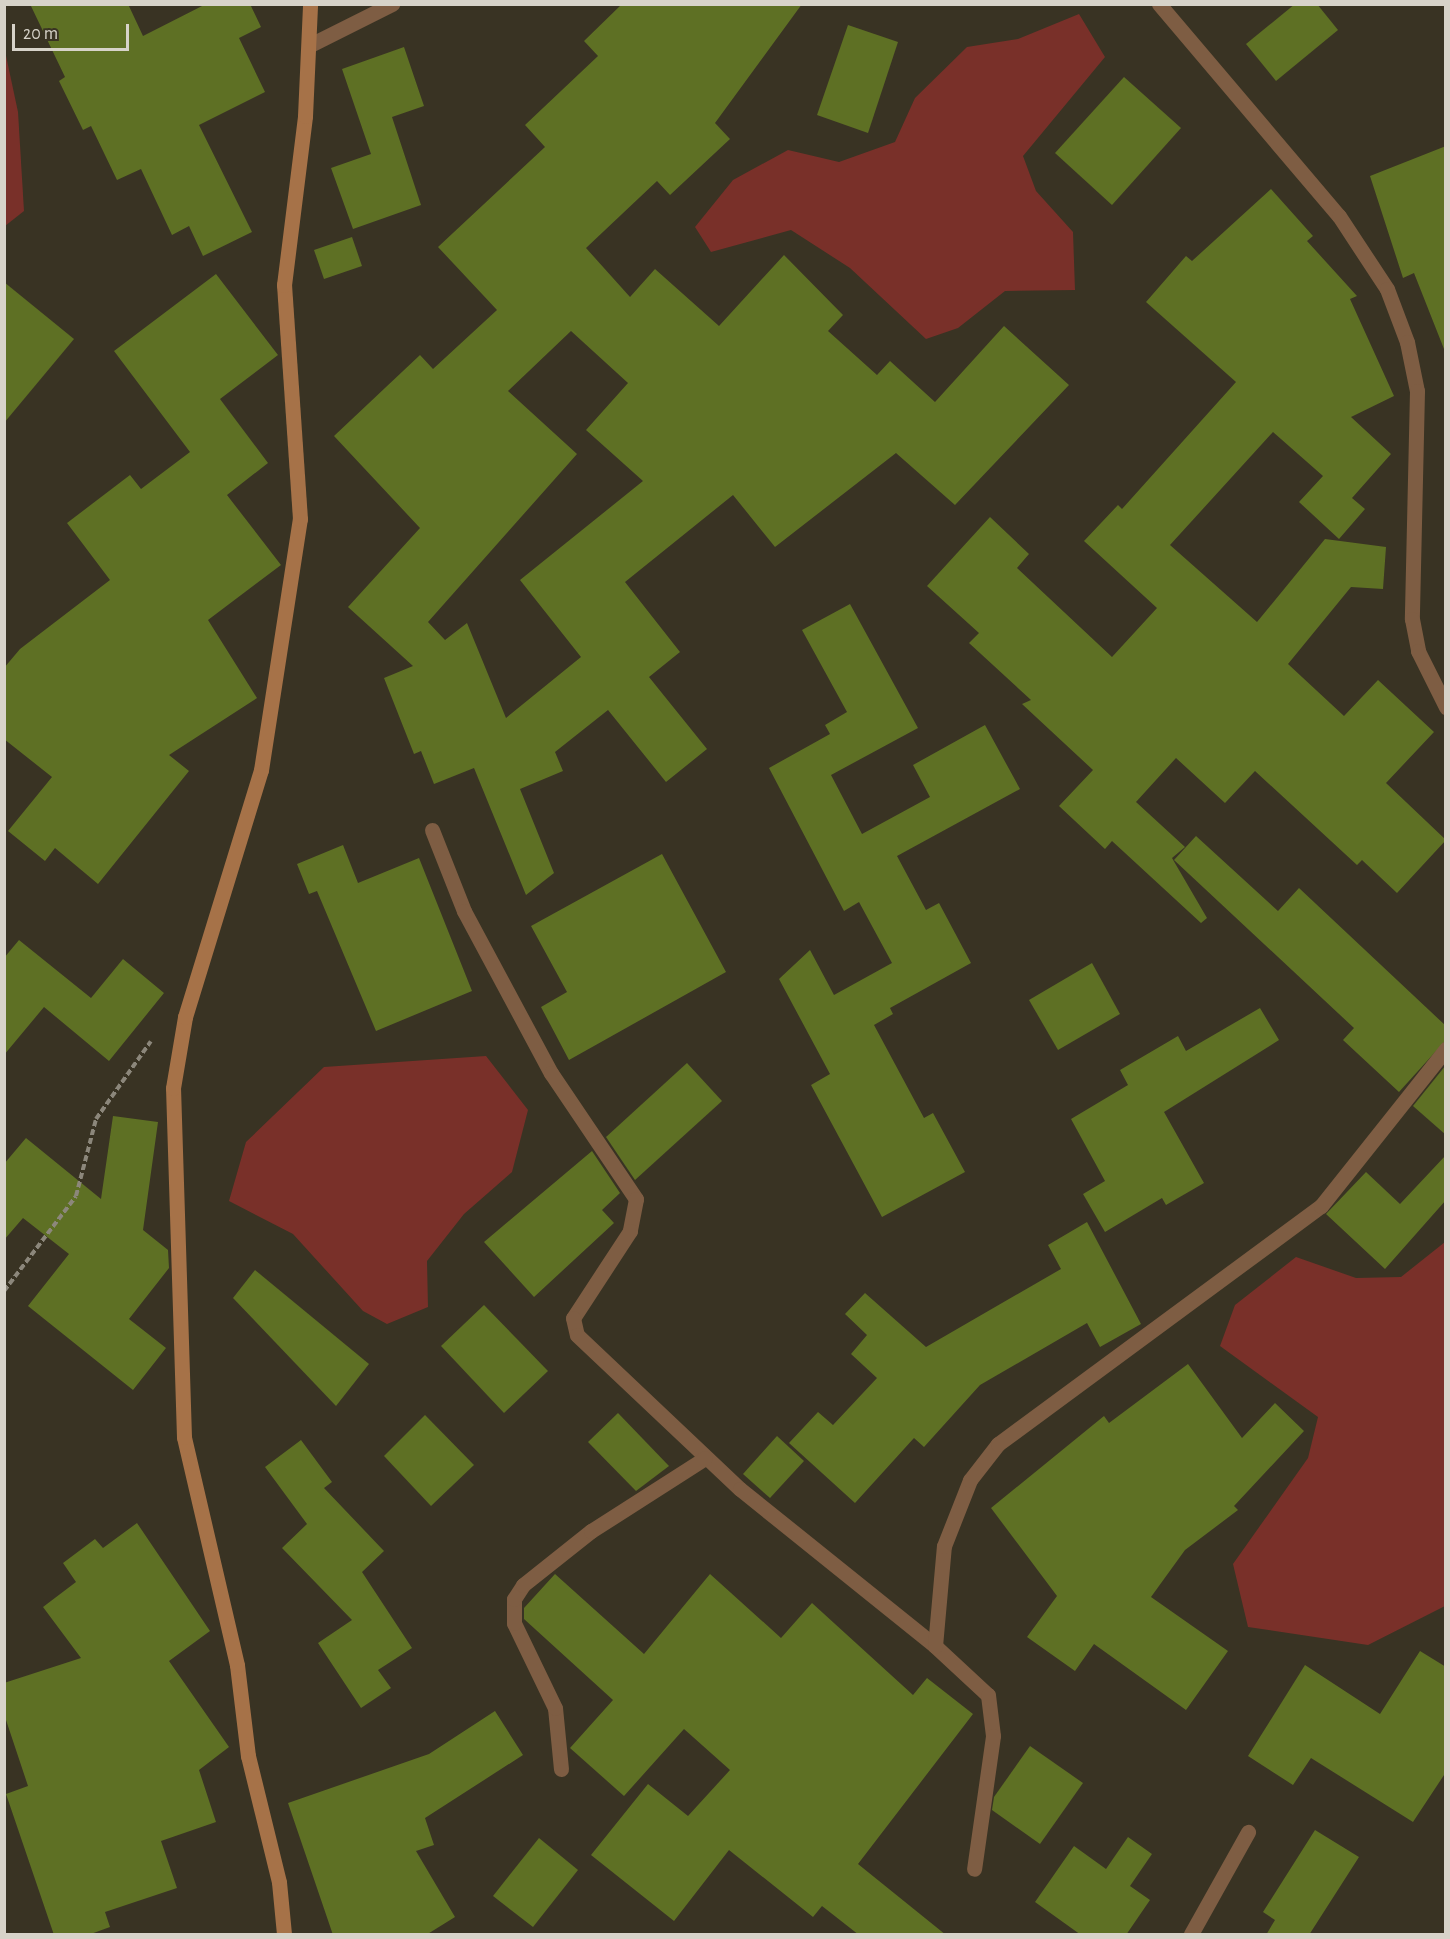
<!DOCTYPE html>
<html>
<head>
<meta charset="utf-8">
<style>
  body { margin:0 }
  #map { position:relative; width:1450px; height:1939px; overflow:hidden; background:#393323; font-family:"Alegreya Sans",sans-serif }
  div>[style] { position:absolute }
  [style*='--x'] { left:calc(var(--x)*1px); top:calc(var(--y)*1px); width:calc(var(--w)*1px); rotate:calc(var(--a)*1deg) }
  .green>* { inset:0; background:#793029 }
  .building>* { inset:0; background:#5e7024 }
  .path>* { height:4px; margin-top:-2px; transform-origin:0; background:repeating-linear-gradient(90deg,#8c877b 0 6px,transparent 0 9px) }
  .minor>* { height:15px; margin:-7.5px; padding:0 7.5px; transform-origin:7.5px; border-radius:7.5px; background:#7e5d43 }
  .secondary>* { height:15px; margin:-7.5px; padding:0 7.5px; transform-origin:7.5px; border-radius:7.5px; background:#a67248 }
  span { translate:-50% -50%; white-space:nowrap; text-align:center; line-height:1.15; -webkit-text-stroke:4.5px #393323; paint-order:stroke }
  .frame { position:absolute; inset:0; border:6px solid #d7d3c9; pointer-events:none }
  .scale { position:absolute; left:12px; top:24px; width:117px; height:27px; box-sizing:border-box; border:3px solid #d7d3c9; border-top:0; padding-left:8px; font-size:18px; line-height:21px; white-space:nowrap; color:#d7d3c9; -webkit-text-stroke:4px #393323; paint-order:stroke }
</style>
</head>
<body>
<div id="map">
  <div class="green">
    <i style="clip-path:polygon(1079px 14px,1105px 57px,1023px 156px,1036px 191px,1073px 232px,1075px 290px,1005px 291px,958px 328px,926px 339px,850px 268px,791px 230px,711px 252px,695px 227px,733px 180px,788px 150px,839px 162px,895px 142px,915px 98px,967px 47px,1018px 39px)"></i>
    <i style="clip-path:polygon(5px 51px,18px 112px,24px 211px,5px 226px)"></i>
    <i style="clip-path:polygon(486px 1056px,528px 1110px,512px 1172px,464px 1214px,427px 1261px,428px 1307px,387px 1324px,363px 1311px,293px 1234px,229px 1201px,246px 1142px,324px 1067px)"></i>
    <i style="clip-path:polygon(1445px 1242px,1445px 1606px,1368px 1645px,1248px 1627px,1233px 1564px,1308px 1458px,1318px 1417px,1220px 1346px,1235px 1305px,1296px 1257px,1356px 1278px,1401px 1277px)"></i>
  </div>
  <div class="building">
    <i style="clip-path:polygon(30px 4px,128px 4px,143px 36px,206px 4px,250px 4px,261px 27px,239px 38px,265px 92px,199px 125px,252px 232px,203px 256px,189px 226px,172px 235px,141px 169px,117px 180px,91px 126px,83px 130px,59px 81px,65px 77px)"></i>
    <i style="clip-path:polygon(evenodd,622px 4px,802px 4px,715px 123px,730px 139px,670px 195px,657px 181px,586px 248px,630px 297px,655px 269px,719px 326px,784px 255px,843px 315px,828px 331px,877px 375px,890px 361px,935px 402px,1004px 326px,1069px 385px,955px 505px,896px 453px,775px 547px,733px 495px,625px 582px,680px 652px,649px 677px,707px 749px,666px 782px,608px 710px,555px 752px,563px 771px,520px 789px,554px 873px,526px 895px,474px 768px,434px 784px,421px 751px,414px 754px,384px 678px,413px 666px,348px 607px,420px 528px,334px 436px,420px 355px,433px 369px,497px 310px,438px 247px,545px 147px,525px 125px,598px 56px,584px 41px,622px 4px,571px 331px,628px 383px,586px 430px,643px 481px,520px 580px,581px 657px,506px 718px,467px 623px,445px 640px,428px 622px,577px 454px,508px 391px,571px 331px)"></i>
    <i style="clip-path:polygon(1295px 4px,1317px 4px,1338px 30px,1276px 81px,1246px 44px)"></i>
    <i style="clip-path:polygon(848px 25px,898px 42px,868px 133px,817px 115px)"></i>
    <i style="clip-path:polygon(404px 47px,424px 106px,392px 117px,421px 205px,353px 229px,331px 168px,371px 154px,342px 69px)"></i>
    <i style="clip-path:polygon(1124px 77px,1181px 128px,1112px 205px,1055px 153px)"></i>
    <i style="clip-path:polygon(1446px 146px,1446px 349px,1444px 349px,1414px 273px,1403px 278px,1370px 176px)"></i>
    <i style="clip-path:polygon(1271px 189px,1313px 236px,1307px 241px,1357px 296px,1350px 299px,1394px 396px,1351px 417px,1391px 454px,1352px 498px,1365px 509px,1339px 539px,1299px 502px,1323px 476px,1273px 432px,1170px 545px,1257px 622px,1325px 539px,1386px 547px,1383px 589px,1351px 587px,1288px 664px,1344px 716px,1378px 680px,1434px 732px,1386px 783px,1446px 840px,1397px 893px,1362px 860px,1357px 865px,1255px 771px,1225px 803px,1176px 758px,1136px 802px,1185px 847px,1172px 858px,1207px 918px,1201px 923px,1112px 841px,1105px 849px,1059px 806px,1093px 770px,1022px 704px,1031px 700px,969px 643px,979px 633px,927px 586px,990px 517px,1029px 554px,1017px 568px,1112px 657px,1157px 608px,1084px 541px,1118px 505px,1122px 509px,1236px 382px,1146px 302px,1186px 256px,1192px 261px)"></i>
    <i style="clip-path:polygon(352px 237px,362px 266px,324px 279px,314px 250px)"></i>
    <i style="clip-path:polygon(216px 274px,278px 355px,220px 399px,268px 463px,227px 495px,281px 565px,208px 620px,257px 698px,169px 755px,189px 771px,98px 884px,55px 848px,45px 861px,8px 831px,52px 777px,4px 739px,4px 668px,20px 649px,110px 580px,67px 523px,130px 475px,141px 489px,190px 452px,114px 351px)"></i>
    <i style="clip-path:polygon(4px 282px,74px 339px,4px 423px)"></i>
    <i style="clip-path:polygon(850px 604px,918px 728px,831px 775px,862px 834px,930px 797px,913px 765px,985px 725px,1020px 789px,897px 856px,926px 910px,939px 903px,971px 963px,890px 1008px,893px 1014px,874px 1025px,924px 1118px,933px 1113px,965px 1172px,882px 1217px,811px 1085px,830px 1074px,779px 979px,810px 950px,834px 995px,892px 963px,859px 902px,844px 911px,769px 768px,830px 734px,825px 725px,847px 712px,802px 630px)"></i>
    <i style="clip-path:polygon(1196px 836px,1278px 911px,1299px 888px,1446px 1026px,1446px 1040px,1399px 1092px,1343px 1040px,1354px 1028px,1174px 860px)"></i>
    <i style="clip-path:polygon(343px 845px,358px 883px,419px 858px,472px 991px,376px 1031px,317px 891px,309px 894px,297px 864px)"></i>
    <i style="clip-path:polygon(662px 854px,726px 972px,569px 1060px,541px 1007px,567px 992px,531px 926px)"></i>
    <i style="clip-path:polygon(19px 940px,91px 998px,123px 959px,164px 993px,109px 1061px,44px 1007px,4px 1055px,4px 958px)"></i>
    <i style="clip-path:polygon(1092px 963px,1120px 1014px,1058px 1050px,1029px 1000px)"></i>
    <i style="clip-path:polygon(1260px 1008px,1279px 1040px,1164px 1112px,1204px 1183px,1166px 1205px,1162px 1198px,1105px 1232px,1083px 1194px,1105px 1181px,1071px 1119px,1128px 1085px,1120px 1070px,1178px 1036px,1186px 1051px)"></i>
    <i style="clip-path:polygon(687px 1063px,722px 1101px,635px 1180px,606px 1137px)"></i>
    <i style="clip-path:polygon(1446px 1065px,1446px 1135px,1413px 1106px)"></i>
    <i style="clip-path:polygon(113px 1116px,158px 1122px,143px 1230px,168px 1250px,169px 1268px,129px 1319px,166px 1348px,133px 1390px,28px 1306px,69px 1254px,23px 1218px,4px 1240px,4px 1164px,26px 1138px,101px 1199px)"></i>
    <i style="clip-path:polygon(592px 1151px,620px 1193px,602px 1210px,614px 1223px,534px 1297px,484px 1242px)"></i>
    <i style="clip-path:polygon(1446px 1155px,1446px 1200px,1385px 1269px,1326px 1214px,1366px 1172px,1400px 1204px)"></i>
    <i style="clip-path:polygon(1087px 1222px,1141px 1324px,1100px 1347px,1087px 1323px,980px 1385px,924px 1447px,914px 1438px,855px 1503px,789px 1443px,818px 1412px,833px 1425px,877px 1378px,851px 1354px,867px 1335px,845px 1314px,865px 1293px,926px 1347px,1061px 1269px,1048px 1245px)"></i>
    <i style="clip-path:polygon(255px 1270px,369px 1364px,336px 1406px,233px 1298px)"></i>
    <i style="clip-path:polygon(484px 1305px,548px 1371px,504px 1413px,441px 1346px)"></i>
    <i style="clip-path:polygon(1188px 1364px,1242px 1438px,1275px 1403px,1304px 1431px,1234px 1506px,1238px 1510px,1185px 1550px,1151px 1597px,1228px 1651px,1186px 1710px,1094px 1644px,1075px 1671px,1027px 1637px,1057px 1596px,991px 1508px,1104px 1416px,1109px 1423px)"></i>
    <i style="clip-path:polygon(618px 1413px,669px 1466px,636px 1491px,588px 1442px)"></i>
    <i style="clip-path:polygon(425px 1415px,474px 1465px,431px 1506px,384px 1456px)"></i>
    <i style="clip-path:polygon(777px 1436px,804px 1461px,770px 1498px,743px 1474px)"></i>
    <i style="clip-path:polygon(301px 1440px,332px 1482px,324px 1488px,384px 1551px,362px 1572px,412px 1648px,378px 1670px,391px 1688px,361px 1708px,318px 1643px,352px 1620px,282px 1548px,307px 1524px,265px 1467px)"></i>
    <i style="clip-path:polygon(137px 1523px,210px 1631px,169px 1661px,229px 1747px,199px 1770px,216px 1822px,161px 1841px,177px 1888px,105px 1912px,110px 1927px,88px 1935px,54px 1935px,6px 1794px,28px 1786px,4px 1714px,4px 1683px,81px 1658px,43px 1607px,76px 1582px,63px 1563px,95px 1539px,103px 1548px)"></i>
    <i style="clip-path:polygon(555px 1574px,644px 1654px,710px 1574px,781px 1638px,812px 1603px,913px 1695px,927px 1678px,973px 1714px,858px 1864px,946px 1935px,859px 1935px,822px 1906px,813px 1917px,729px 1850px,674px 1921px,591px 1855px,648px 1784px,688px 1816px,730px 1770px,684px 1729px,624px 1796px,570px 1748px,613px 1700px,524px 1619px,524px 1608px)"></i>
    <i style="clip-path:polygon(1420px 1651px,1446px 1667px,1446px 1772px,1413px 1822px,1311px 1758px,1293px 1785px,1248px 1756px,1305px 1665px,1380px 1714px)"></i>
    <i style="clip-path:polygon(495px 1711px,523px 1755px,425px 1818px,434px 1845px,416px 1851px,455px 1917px,426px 1935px,333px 1935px,288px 1803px,429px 1754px)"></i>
    <i style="clip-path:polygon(1030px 1746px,1083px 1783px,1040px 1844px,992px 1810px,994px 1797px)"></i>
    <i style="clip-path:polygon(1315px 1830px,1359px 1857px,1309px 1935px,1266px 1935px,1275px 1920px,1263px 1912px)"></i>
    <i style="clip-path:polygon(1128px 1837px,1152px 1854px,1130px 1886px,1150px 1900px,1126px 1935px,1081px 1935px,1035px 1902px,1074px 1846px,1106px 1869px)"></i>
    <i style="clip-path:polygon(539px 1838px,578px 1870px,533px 1927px,493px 1896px)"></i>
  </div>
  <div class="path">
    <i style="--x:4;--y:1291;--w:119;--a:-52.8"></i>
    <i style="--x:76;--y:1196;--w:80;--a:-75.4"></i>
    <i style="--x:96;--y:1119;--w:95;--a:-54.8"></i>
  </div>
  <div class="minor">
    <i style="--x:1159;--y:4;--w:278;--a:49.7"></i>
    <i style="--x:1339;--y:216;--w:87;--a:56.7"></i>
    <i style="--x:1387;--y:289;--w:57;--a:69.3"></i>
    <i style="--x:1407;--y:342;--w:50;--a:78.5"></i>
    <i style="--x:1417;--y:391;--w:228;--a:91.3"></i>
    <i style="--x:1412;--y:619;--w:33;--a:79"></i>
    <i style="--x:1418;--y:651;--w:63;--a:63.4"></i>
    <i style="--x:310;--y:45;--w:92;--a:-26.6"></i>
    <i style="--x:432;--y:830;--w:87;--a:68.4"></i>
    <i style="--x:464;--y:911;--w:184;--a:61.8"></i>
    <i style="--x:551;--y:1073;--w:152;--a:56"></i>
    <i style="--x:636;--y:1199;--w:33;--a:101"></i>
    <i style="--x:630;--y:1231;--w:104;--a:123.2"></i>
    <i style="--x:573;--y:1318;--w:17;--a:77"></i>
    <i style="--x:577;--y:1335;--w:224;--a:43.4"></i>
    <i style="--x:740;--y:1489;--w:250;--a:38.8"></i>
    <i style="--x:935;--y:1646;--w:72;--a:42.8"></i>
    <i style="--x:988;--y:1695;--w:41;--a:83"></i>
    <i style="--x:993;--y:1736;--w:134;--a:98.1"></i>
    <i style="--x:935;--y:1646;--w:100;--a:-84.9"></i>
    <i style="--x:944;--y:1546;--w:71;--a:-68.5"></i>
    <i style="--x:970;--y:1480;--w:46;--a:-52.1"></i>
    <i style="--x:998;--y:1444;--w:401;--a:-36.4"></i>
    <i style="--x:1321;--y:1206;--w:201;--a:-51.5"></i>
    <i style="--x:561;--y:1769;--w:61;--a:-95.6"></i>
    <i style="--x:555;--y:1708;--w:94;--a:-115.8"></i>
    <i style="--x:514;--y:1623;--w:24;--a:-90"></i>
    <i style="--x:514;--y:1599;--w:17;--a:-57"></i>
    <i style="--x:523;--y:1585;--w:87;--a:-38.5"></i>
    <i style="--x:591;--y:1531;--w:135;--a:-32.6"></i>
    <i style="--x:1191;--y:1934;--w:117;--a:-60.8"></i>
  </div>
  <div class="secondary">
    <i style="--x:284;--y:1934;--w:52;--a:-95.5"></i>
    <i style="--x:279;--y:1882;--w:130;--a:-103.8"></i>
    <i style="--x:248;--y:1756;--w:92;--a:-96.9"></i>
    <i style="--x:237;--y:1665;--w:234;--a:-103.1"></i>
    <i style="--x:184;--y:1437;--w:349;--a:-91.8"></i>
    <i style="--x:173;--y:1088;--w:72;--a:-80.4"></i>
    <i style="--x:185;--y:1017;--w:258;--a:-72.9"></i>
    <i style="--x:261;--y:770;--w:254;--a:-81.2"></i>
    <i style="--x:300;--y:519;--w:235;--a:-93.9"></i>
    <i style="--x:284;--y:285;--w:170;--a:-82.9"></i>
    <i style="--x:305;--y:116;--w:112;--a:-87.4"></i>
  </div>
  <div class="frame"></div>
  <div class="scale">20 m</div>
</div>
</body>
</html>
